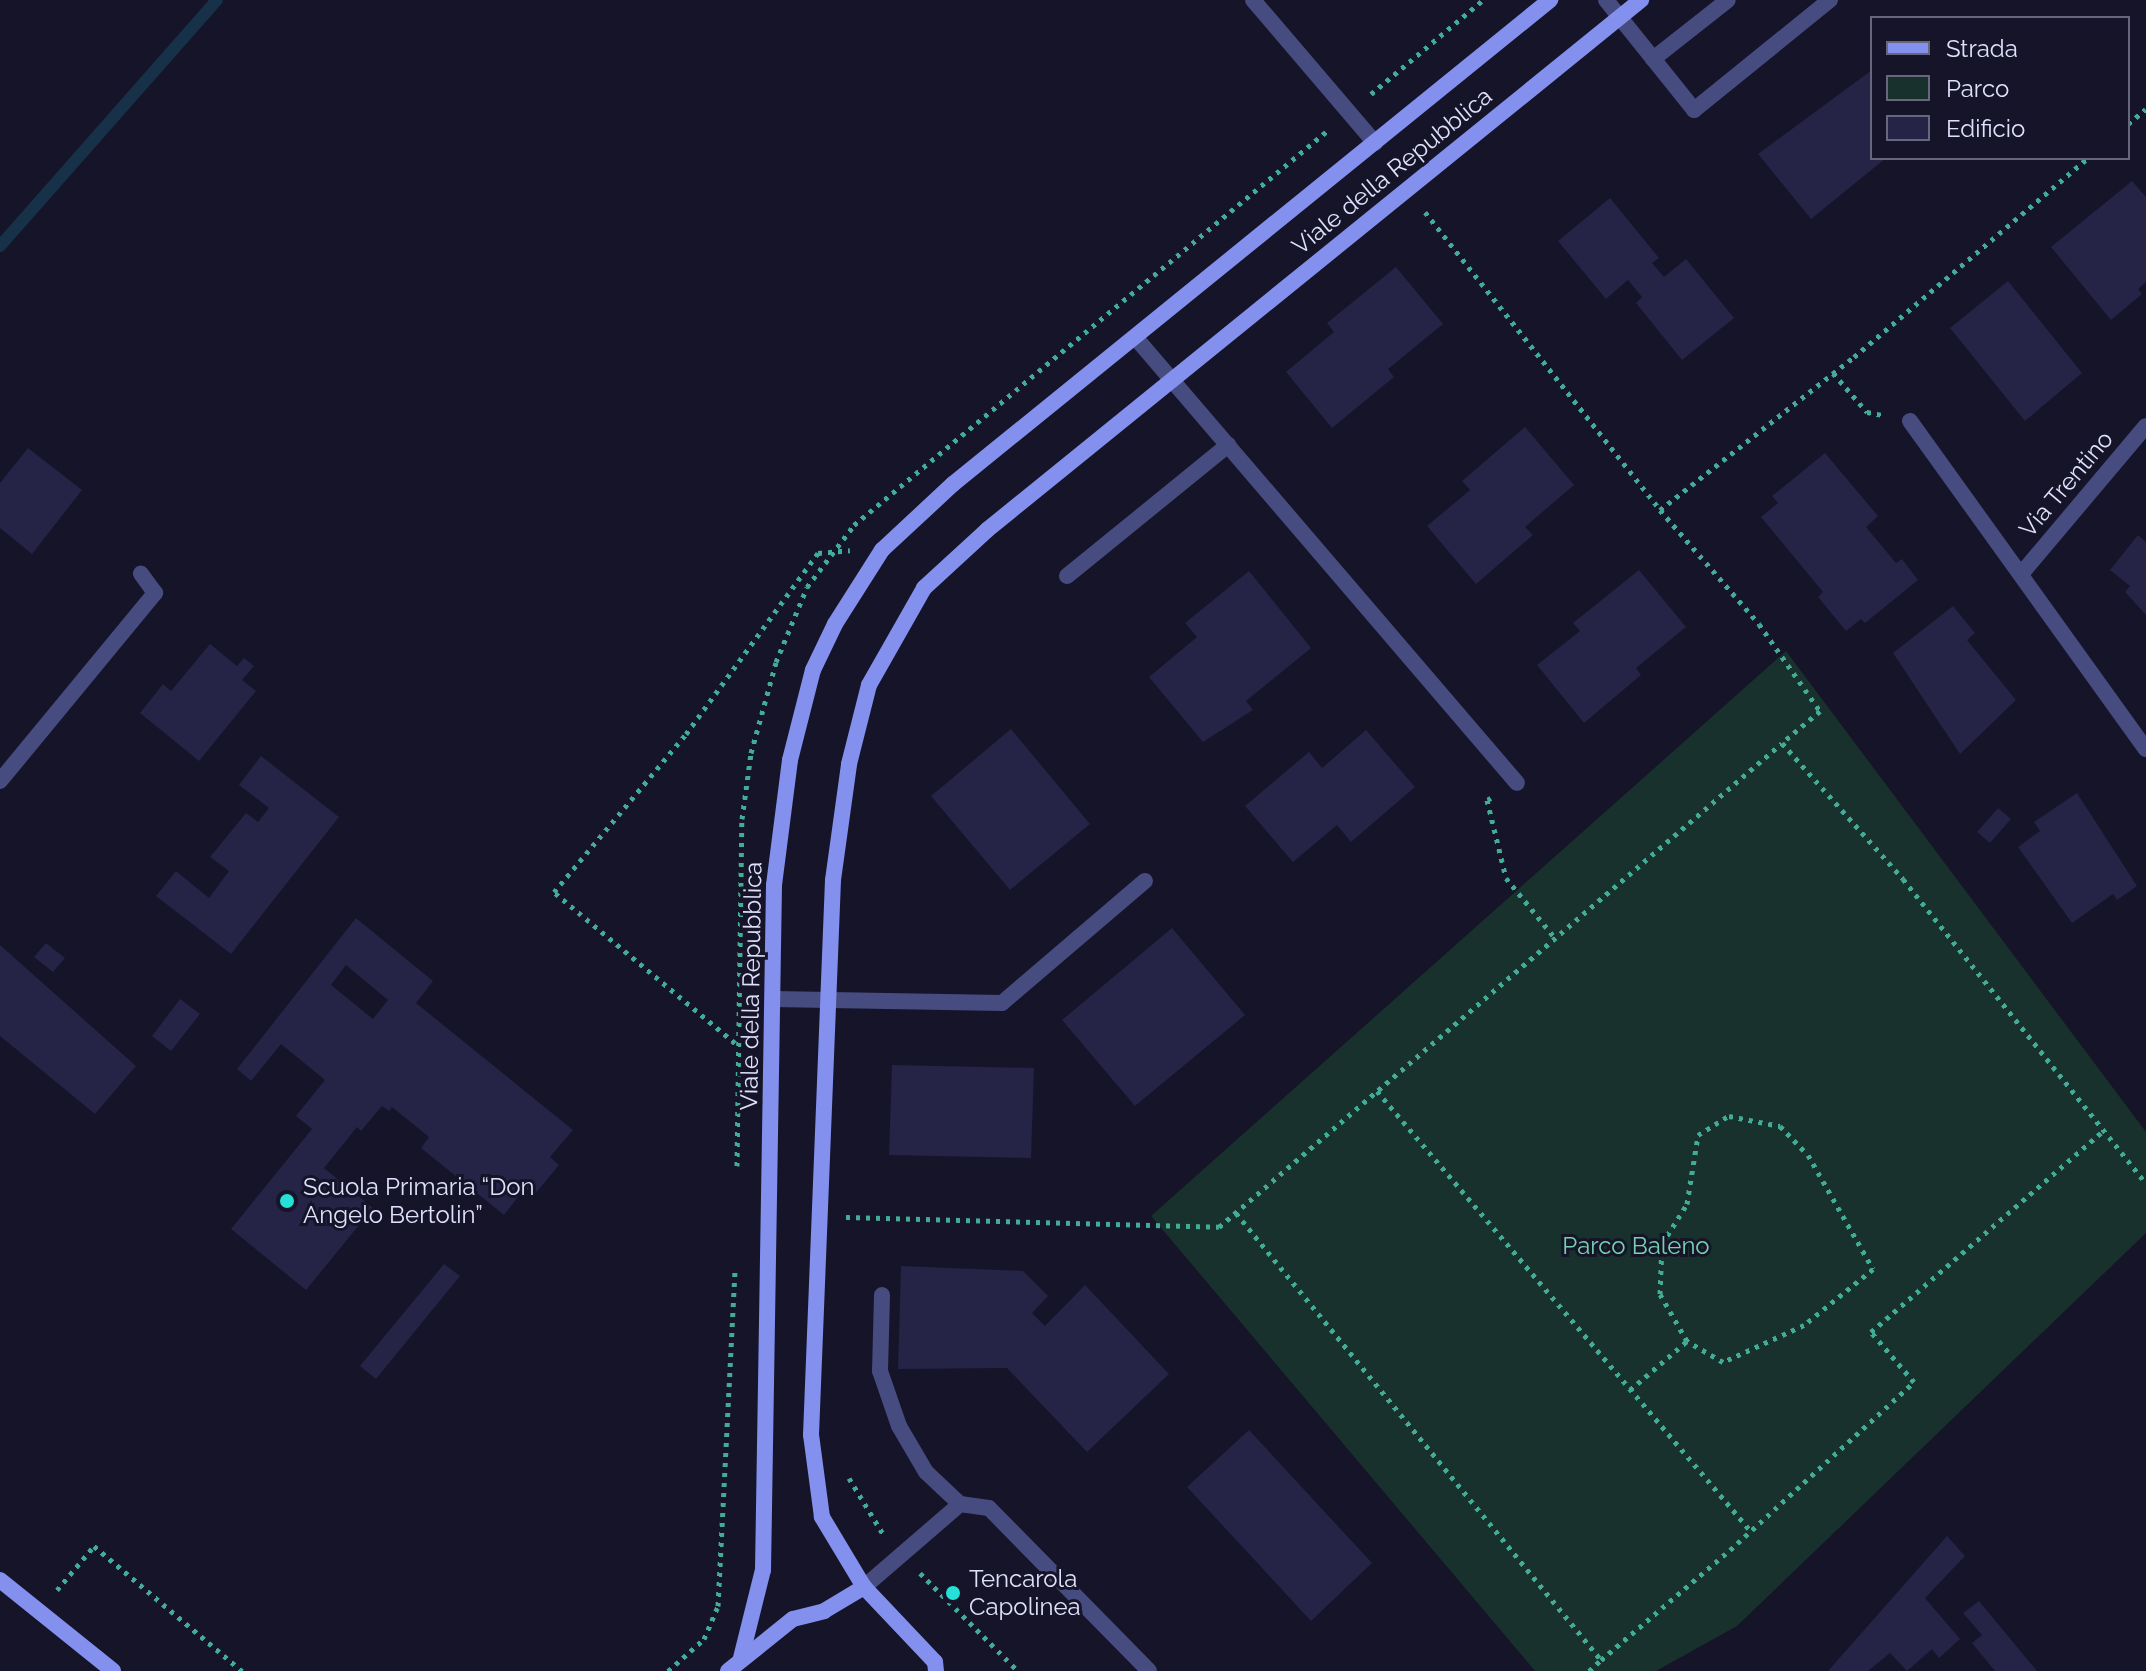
<!DOCTYPE html>
<html>
<head>
<meta charset="utf-8">
<style>
  body { margin:0 }
  #map { position:relative; width:2146px; height:1671px; overflow:hidden; background:#151428; font-family:Raleway,sans-serif }
  div>[style] { position:absolute }
  [style*='--x'] { left:calc(var(--x)*1px); top:calc(var(--y)*1px); width:calc(var(--w)*1px); rotate:calc(var(--a)*1deg) }
  .green>* { inset:0; background:#18312c }
  .stream>* { height:12px; margin:-6px; padding:0 6px; transform-origin:6px; border-radius:6px; background:#173149 }
  .building>* { inset:0; background:#252346 }
  .path>* { height:5px; margin-top:-2.5px; transform-origin:0; background:repeating-linear-gradient(90deg,#42ac96 0 4px,transparent 0 10px) }
  .lane>* { height:16px; margin:-8px; padding:0 8px; transform-origin:8px; border-radius:8px; background:#464c80 }
  .street>* { height:16px; margin:-8px; padding:0 8px; transform-origin:8px; border-radius:8px; background:#464c80 }
  .secondary>* { height:16px; margin:-8px; padding:0 8px; transform-origin:8px; border-radius:8px; background:#8390ee }
  .dots>* { width:22px; height:22px; translate:-50% -50%; box-sizing:border-box; border:4px solid #151428; border-radius:50% }
  span { translate:-50% -50%; white-space:nowrap; text-align:center; line-height:1.15; -webkit-text-stroke:6px #151428; paint-order:stroke }
  .street-label { font-size:24px; color:#dfe0fb }
  .poi-label { font-size:24px; color:#dfe0fb }
  .left { translate:0 -50%; text-align:left }
  .park-label { font-size:24px; color:#74d2ad }
  .legend { position:absolute; left:1870px; top:16px; width:260px; height:144px; box-sizing:border-box; background:#151428; border:2px solid #66667c; margin:0; padding:10px 14px; list-style:none; font-size:24px; color:#dfe0fb }
  .legend li { display:flex; align-items:center; gap:16px; height:40px }
  .legend b { width:40px; border:2px solid #66667c }
</style>
</head>
<body>
<div id="map">
  <div class="green">
    <i style="clip-path:polygon(1786px 651px,2146px 1132px,2146px 1233px,1737px 1626px,1656px 1671px,1535px 1671px,1151px 1216px)"></i>
  </div>
  <div class="stream">
    <i style="--x:0;--y:246;--w:328;--a:-48.6"></i>
  </div>
  <div class="building">
    <i style="clip-path:polygon(1872px 70px,1872px 158px,1886px 158px,1811px 219px,1758px 154px)"></i>
    <i style="clip-path:polygon(2132px 181px,2146px 197px,2146px 282px,2138px 289px,2142px 294px,2111px 320px,2051px 247px)"></i>
    <i style="clip-path:polygon(1610px 198px,1659px 258px,1652px 263px,1664px 277px,1686px 259px,1734px 318px,1682px 360px,1636px 303px,1642px 297px,1628px 280px,1606px 299px,1558px 241px)"></i>
    <i style="clip-path:polygon(1396px 267px,1443px 324px,1388px 369px,1394px 377px,1332px 428px,1286px 372px,1334px 332px,1327px 323px)"></i>
    <i style="clip-path:polygon(2008px 281px,2082px 373px,2025px 421px,1950px 328px)"></i>
    <i style="clip-path:polygon(1525px 427px,1574px 485px,1525px 527px,1533px 535px,1476px 584px,1427px 526px,1470px 490px,1462px 481px)"></i>
    <i style="clip-path:polygon(28px 448px,82px 490px,32px 554px,0 528px,0 483px)"></i>
    <i style="clip-path:polygon(1825px 453px,1878px 516px,1866px 527px,1896px 563px,1902px 559px,1918px 580px,1865px 623px,1861px 619px,1846px 631px,1818px 597px,1823px 592px,1761px 517px,1778px 503px,1772px 496px)"></i>
    <i style="clip-path:polygon(2138px 535px,2146px 542px,2146px 615px,2125px 592px,2130px 586px,2110px 570px)"></i>
    <i style="clip-path:polygon(1639px 570px,1686px 627px,1636px 668px,1641px 675px,1584px 723px,1537px 665px,1580px 631px,1573px 623px)"></i>
    <i style="clip-path:polygon(1249px 571px,1311px 648px,1246px 701px,1253px 710px,1203px 742px,1149px 677px,1197px 637px,1185px 623px)"></i>
    <i style="clip-path:polygon(1953px 606px,1975px 633px,1967px 640px,2016px 700px,1960px 754px,1893px 653px)"></i>
    <i style="clip-path:polygon(210px 644px,237px 666px,244px 658px,254px 666px,242px 680px,256px 691px,199px 761px,140px 713px,163px 684px,171px 691px)"></i>
    <i style="clip-path:polygon(1011px 729px,1090px 824px,1010px 890px,931px 796px)"></i>
    <i style="clip-path:polygon(1366px 730px,1415px 787px,1351px 842px,1337px 825px,1293px 862px,1245px 806px,1309px 752px,1322px 768px)"></i>
    <i style="clip-path:polygon(261px 756px,339px 817px,231px 954px,156px 896px,176px 871px,209px 898px,229px 871px,210px 857px,246px 813px,258px 822px,269px 808px,239px 785px)"></i>
    <i style="clip-path:polygon(2077px 793px,2137px 886px,2117px 900px,2113px 894px,2072px 923px,2018px 847px,2040px 831px,2034px 822px)"></i>
    <i style="clip-path:polygon(1998px 808px,2011px 819px,1990px 843px,1977px 832px)"></i>
    <i style="clip-path:polygon(evenodd,356px 918px,433px 981px,416px 1003px,573px 1130px,550px 1157px,559px 1165px,534px 1195px,525px 1188px,504px 1215px,421px 1148px,429px 1137px,392px 1107px,389px 1111px,382px 1106px,361px 1131px,357px 1127px,324px 1168px,373px 1208px,306px 1290px,231px 1229px,312px 1129px,296px 1116px,325px 1080px,281px 1044px,251px 1081px,237px 1069px,356px 918px,346px 965px,388px 1000px,373px 1019px,331px 985px,346px 965px)"></i>
    <i style="clip-path:polygon(1172px 928px,1245px 1015px,1135px 1106px,1062px 1020px)"></i>
    <i style="clip-path:polygon(46px 943px,65px 958px,53px 972px,34px 957px)"></i>
    <i style="clip-path:polygon(0 945px,136px 1066px,95px 1114px,0 1036px)"></i>
    <i style="clip-path:polygon(180px 999px,200px 1014px,171px 1051px,152px 1036px)"></i>
    <i style="clip-path:polygon(892px 1065px,1034px 1068px,1031px 1158px,889px 1155px)"></i>
    <i style="clip-path:polygon(444px 1264px,460px 1276px,376px 1379px,360px 1366px)"></i>
    <i style="clip-path:polygon(901px 1266px,1023px 1271px,1048px 1296px,1032px 1313px,1045px 1326px,1085px 1285px,1169px 1374px,1087px 1452px,1007px 1368px,898px 1369px)"></i>
    <i style="clip-path:polygon(1249px 1430px,1372px 1563px,1311px 1621px,1187px 1487px)"></i>
    <i style="clip-path:polygon(1947px 1536px,1965px 1556px,1925px 1598px,1960px 1639px,1939px 1658px,1932px 1649px,1907px 1671px,1890px 1653px,1868px 1671px,1828px 1671px)"></i>
    <i style="clip-path:polygon(1979px 1601px,2037px 1671px,1995px 1671px,1972px 1643px,1982px 1635px,1963px 1613px)"></i>
  </div>
  <div class="path">
    <i style="--x:1371;--y:94;--w:146;--a:-40"></i>
    <i style="--x:2128;--y:124;--w:23;--a:-40"></i>
    <i style="--x:1425;--y:212;--w:380;--a:51.7"></i>
    <i style="--x:1660;--y:510;--w:151;--a:49"></i>
    <i style="--x:1759;--y:624;--w:106;--a:55"></i>
    <i style="--x:1820;--y:711;--w:50;--a:139.9"></i>
    <i style="--x:1833;--y:373;--w:52;--a:48.9"></i>
    <i style="--x:1867;--y:412;--w:15;--a:11"></i>
    <i style="--x:1660;--y:510;--w:247;--a:-38.3"></i>
    <i style="--x:1854;--y:357;--w:307;--a:-40.4"></i>
    <i style="--x:1491;--y:798;--w:4;--a:153"></i>
    <i style="--x:1487;--y:800;--w:80;--a:76.3"></i>
    <i style="--x:1506;--y:878;--w:77;--a:50.8"></i>
    <i style="--x:735;--y:1043;--w:236;--a:-140.2"></i>
    <i style="--x:554;--y:892;--w:206;--a:-50.1"></i>
    <i style="--x:686;--y:734;--w:224;--a:-53.9"></i>
    <i style="--x:818;--y:553;--w:32;--a:-5"></i>
    <i style="--x:1377;--y:1091;--w:575;--a:49.66"></i>
    <i style="--x:737;--y:1166;--w:347;--a:-89.2"></i>
    <i style="--x:742;--y:819;--w:67;--a:-82.2"></i>
    <i style="--x:751;--y:753;--w:94;--a:-74.6"></i>
    <i style="--x:776;--y:662;--w:81;--a:-67.5"></i>
    <i style="--x:807;--y:587;--w:78;--a:-52.8"></i>
    <i style="--x:854;--y:525;--w:616;--a:-39.79"></i>
    <i style="--x:1236;--y:1213;--w:577;--a:50.77"></i>
    <i style="--x:1601;--y:1660;--w:170;--a:-40.5"></i>
    <i style="--x:1730;--y:1550;--w:249;--a:-42.4"></i>
    <i style="--x:1914;--y:1382;--w:66;--a:-130.7"></i>
    <i style="--x:1871;--y:1332;--w:308;--a:-40.9"></i>
    <i style="--x:846;--y:1217;--w:373;--a:1.5"></i>
    <i style="--x:1219;--y:1227;--w:742;--a:-40.68"></i>
    <i style="--x:1782;--y:743;--w:182;--a:48.3"></i>
    <i style="--x:1903;--y:879;--w:389;--a:51.4"></i>
    <i style="--x:1630;--y:1390;--w:75;--a:-40.7"></i>
    <i style="--x:1687;--y:1341;--w:54;--a:-119.9"></i>
    <i style="--x:1660;--y:1294;--w:50;--a:-87.7"></i>
    <i style="--x:1662;--y:1244;--w:47;--a:-58"></i>
    <i style="--x:1687;--y:1204;--w:70;--a:-80.9"></i>
    <i style="--x:1698;--y:1135;--w:36;--a:-32"></i>
    <i style="--x:1729;--y:1116;--w:52;--a:11.1"></i>
    <i style="--x:1780;--y:1126;--w:40;--a:46"></i>
    <i style="--x:1808;--y:1155;--w:131;--a:60.3"></i>
    <i style="--x:1873;--y:1269;--w:89;--a:140.9"></i>
    <i style="--x:1804;--y:1325;--w:89;--a:155.4"></i>
    <i style="--x:1723;--y:1362;--w:42;--a:-149.7"></i>
    <i style="--x:849;--y:1478;--w:66;--a:58.7"></i>
    <i style="--x:920;--y:1573;--w:139;--a:45"></i>
    <i style="--x:57;--y:1590;--w:57;--a:-49.9"></i>
    <i style="--x:94;--y:1546;--w:194;--a:40.2"></i>
    <i style="--x:668;--y:1671;--w:48;--a:-41.6"></i>
    <i style="--x:704;--y:1639;--w:36;--a:-67"></i>
    <i style="--x:718;--y:1606;--w:338;--a:-87.1"></i>
    <i style="--x:1589;--y:1671;--w:16;--a:-43"></i>
  </div>
  <div class="lane">
    <i style="--x:1253;--y:0;--w:188;--a:49.5"></i>
    <i style="--x:1606;--y:0;--w:141;--a:51.3"></i>
    <i style="--x:1694;--y:110;--w:175;--a:-39"></i>
    <i style="--x:1653;--y:59;--w:95;--a:-38.2"></i>
    <i style="--x:1067;--y:576;--w:208;--a:-39.1"></i>
    <i style="--x:773;--y:999;--w:229;--a:1"></i>
    <i style="--x:1002;--y:1003;--w:188;--a:-40.5"></i>
    <i style="--x:882;--y:1295;--w:76;--a:91.5"></i>
    <i style="--x:880;--y:1371;--w:58;--a:70.9"></i>
    <i style="--x:899;--y:1426;--w:53;--a:59.6"></i>
    <i style="--x:926;--y:1472;--w:47;--a:43.3"></i>
    <i style="--x:864;--y:1587;--w:127;--a:-40.8"></i>
    <i style="--x:960;--y:1504;--w:29;--a:8"></i>
    <i style="--x:989;--y:1508;--w:228;--a:45.5"></i>
  </div>
  <div class="street">
    <i style="--x:1135;--y:337;--w:587;--a:49.42"></i>
    <i style="--x:1910;--y:421;--w:404;--a:54.3"></i>
    <i style="--x:2022;--y:573;--w:192;--a:-49.9"></i>
    <i style="--x:0;--y:781;--w:244;--a:-50.5"></i>
    <i style="--x:155;--y:593;--w:24;--a:-126"></i>
  </div>
  <div class="secondary">
    <i style="--x:0;--y:1580;--w:145;--a:38.8"></i>
    <i style="--x:741;--y:1658;--w:91;--a:-76"></i>
    <i style="--x:763;--y:1570;--w:685;--a:-89.08"></i>
    <i style="--x:774;--y:885;--w:126;--a:-82.7"></i>
    <i style="--x:790;--y:760;--w:93;--a:-75.7"></i>
    <i style="--x:813;--y:670;--w:51;--a:-64.4"></i>
    <i style="--x:835;--y:624;--w:88;--a:-57.6"></i>
    <i style="--x:882;--y:550;--w:97;--a:-42.9"></i>
    <i style="--x:953;--y:484;--w:769;--a:-39.03"></i>
    <i style="--x:728;--y:1671;--w:83;--a:-38.7"></i>
    <i style="--x:793;--y:1619;--w:32;--a:-14"></i>
    <i style="--x:824;--y:1611;--w:47;--a:-31"></i>
    <i style="--x:936;--y:1671;--w:9;--a:-96"></i>
    <i style="--x:935;--y:1662;--w:103;--a:-133.4"></i>
    <i style="--x:864;--y:1587;--w:82;--a:-121"></i>
    <i style="--x:822;--y:1517;--w:83;--a:-97.6"></i>
    <i style="--x:811;--y:1435;--w:555;--a:-87.73"></i>
    <i style="--x:833;--y:880;--w:117;--a:-82.1"></i>
    <i style="--x:849;--y:764;--w:81;--a:-75.8"></i>
    <i style="--x:869;--y:685;--w:112;--a:-60.4"></i>
    <i style="--x:924;--y:588;--w:86;--a:-42.6"></i>
    <i style="--x:987;--y:530;--w:842;--a:-39.02"></i>
  </div>
  <div class="dots">
    <i style="left:287px;top:1201px;background:#26e0d8"></i>
    <i style="left:953px;top:1593px;background:#26e0d8"></i>
  </div>
  <div class="street-label">
    <span style="left:1392px;top:171px;rotate:-39deg">Viale della Repubblica</span>
    <span style="left:2066px;top:484px;rotate:-50deg">Via Trentino</span>
    <span style="left:751px;top:986px;rotate:-89deg">Viale della Repubblica</span>
  </div>
  <div class="poi-label">
    <span class="left" style="left:303px;top:1201px">Scuola Primaria “Don<br>Angelo Bertolin”</span>
    <span class="left" style="left:969px;top:1593px">Tencarola<br>Capolinea</span>
  </div>
  <div class="park-label">
    <span style="left:1636px;top:1246px">Parco Baleno</span>
  </div>
  <ul class="legend">
  <li><b style="height:10px;background:#8390ee"></b>Strada</li>
  <li><b style="height:22px;background:#18312c"></b>Parco</li>
  <li><b style="height:22px;background:#252346"></b>Edificio</li>
  </ul>
</div>
</body>
</html>
